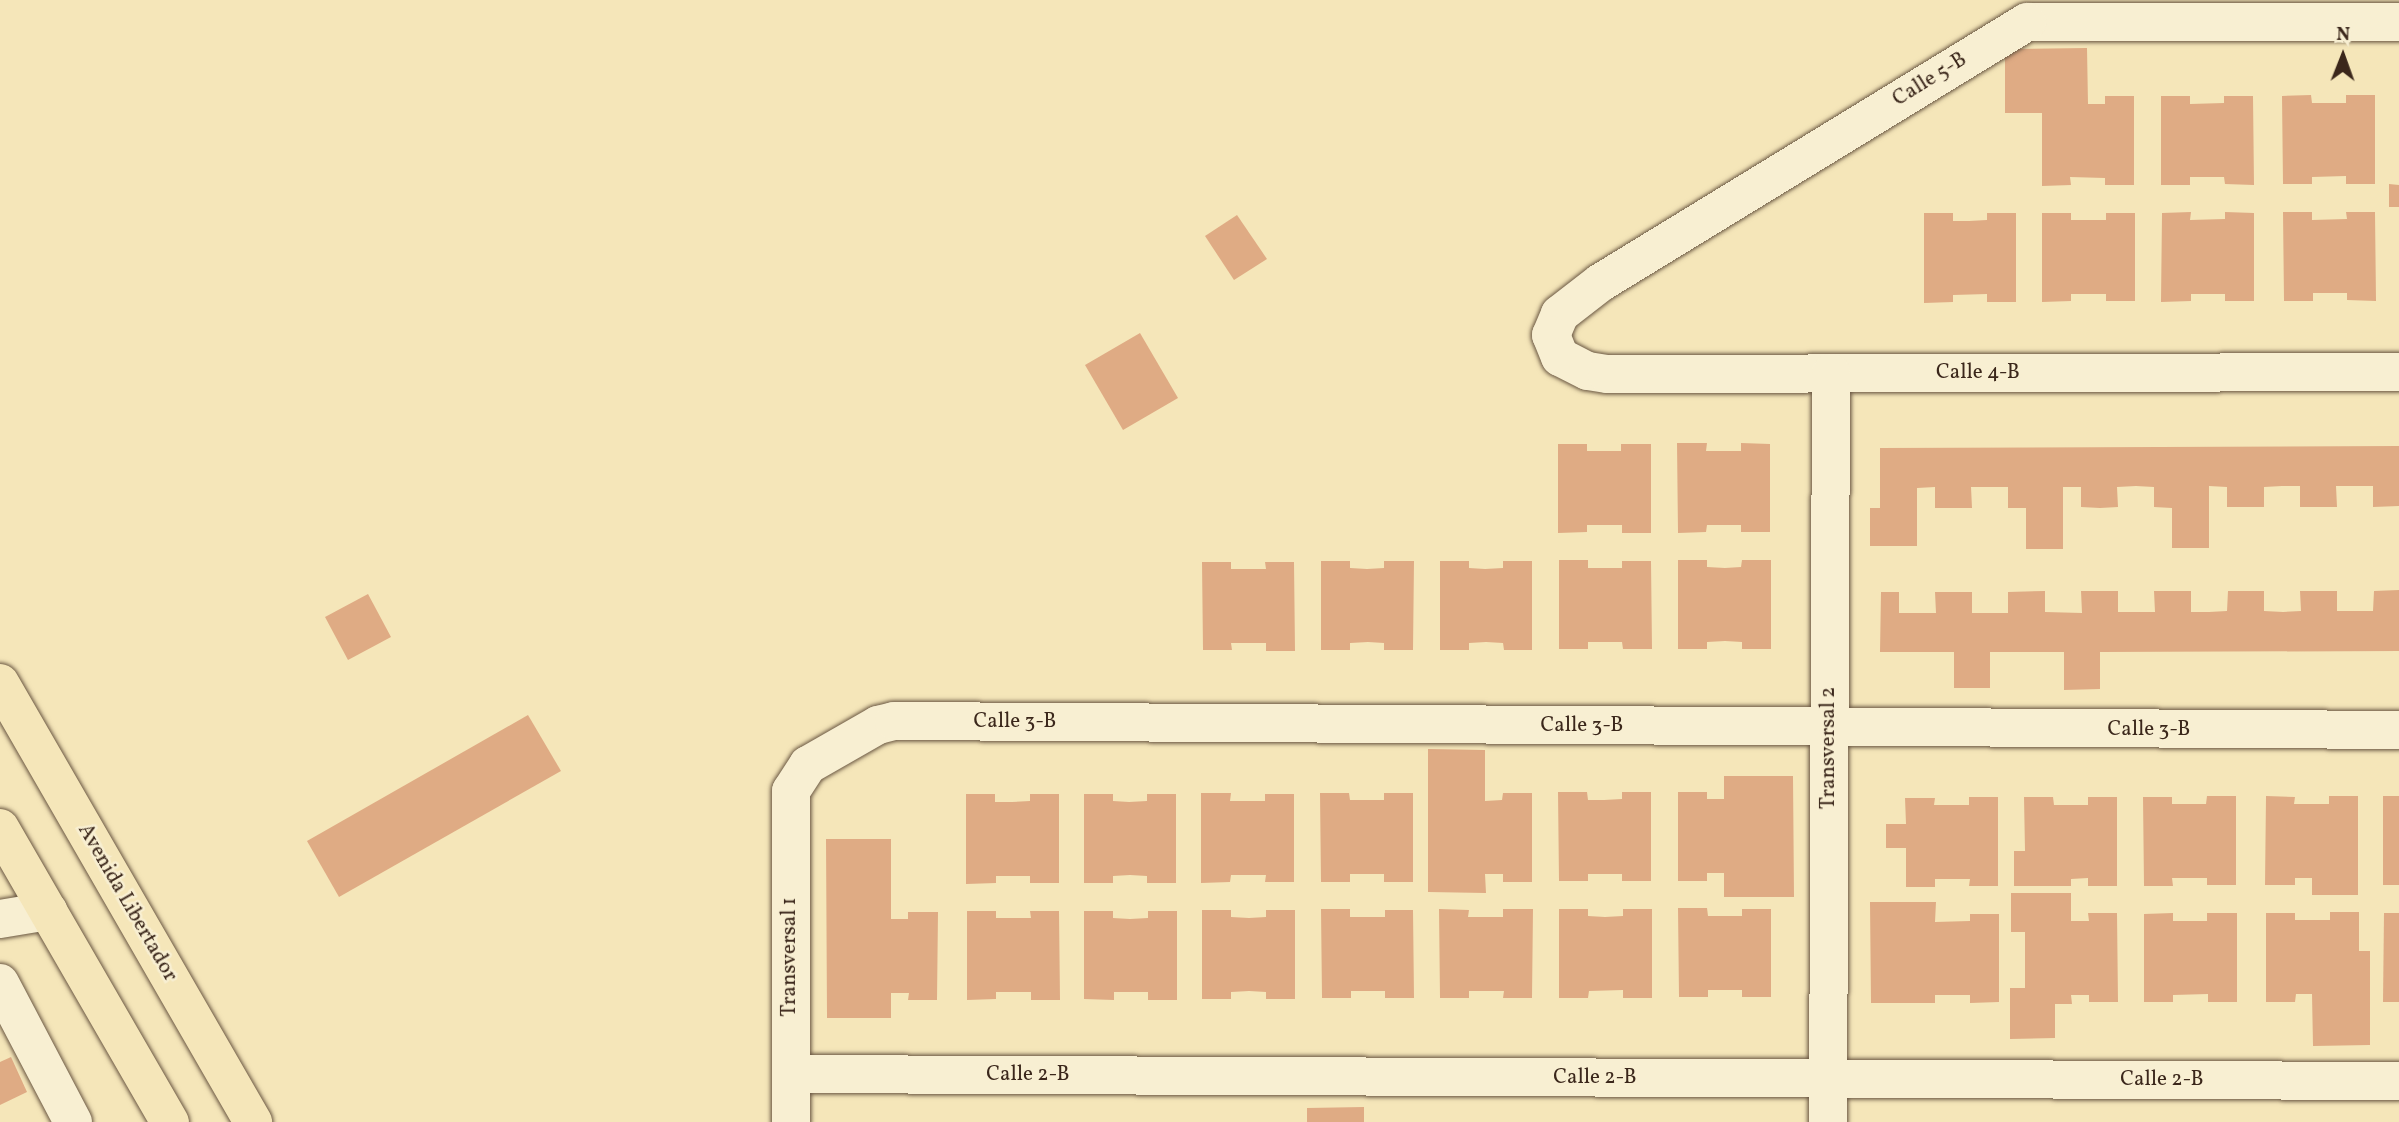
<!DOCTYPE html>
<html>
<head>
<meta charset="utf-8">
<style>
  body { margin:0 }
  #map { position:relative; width:2399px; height:1122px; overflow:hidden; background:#f5e6b9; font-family:Vollkorn,serif }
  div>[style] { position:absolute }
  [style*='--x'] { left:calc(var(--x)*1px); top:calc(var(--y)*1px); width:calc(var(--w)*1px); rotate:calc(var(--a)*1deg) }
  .building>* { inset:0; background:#dfab84 }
  .roads { filter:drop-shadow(0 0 2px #6a5742) drop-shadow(0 0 2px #6a5742) }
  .minor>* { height:38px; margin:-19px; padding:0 19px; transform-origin:19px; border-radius:19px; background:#f8efd2 }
  .major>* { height:38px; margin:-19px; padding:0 19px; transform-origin:19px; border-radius:19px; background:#f5e6b9 }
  span { translate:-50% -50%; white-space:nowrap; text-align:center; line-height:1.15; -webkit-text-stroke:5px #f8efd2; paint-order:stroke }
  .street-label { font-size:21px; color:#3b271b }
  .north { position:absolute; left:2308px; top:21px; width:70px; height:70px; -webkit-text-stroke:5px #f8efd2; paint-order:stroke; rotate:1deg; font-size:19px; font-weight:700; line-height:28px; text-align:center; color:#3b271b }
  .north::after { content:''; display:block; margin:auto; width:24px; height:32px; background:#3b271b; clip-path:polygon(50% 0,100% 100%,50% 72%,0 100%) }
</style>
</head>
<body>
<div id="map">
  <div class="building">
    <i style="clip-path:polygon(2087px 48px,2088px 104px,2105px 104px,2105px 96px,2134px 96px,2134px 185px,2105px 185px,2105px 178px,2070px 177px,2071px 185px,2042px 186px,2042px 113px,2005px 113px,2005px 49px)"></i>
    <i style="clip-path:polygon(2311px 95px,2312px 103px,2346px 103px,2346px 95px,2375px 95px,2375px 184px,2346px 184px,2346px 176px,2312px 177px,2312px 184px,2283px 184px,2282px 96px)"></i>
    <i style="clip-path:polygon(2161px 96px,2190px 96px,2190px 104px,2224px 103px,2224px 96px,2253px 96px,2254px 185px,2225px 184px,2224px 177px,2190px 177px,2190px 185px,2161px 185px)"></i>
    <i style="clip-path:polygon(2389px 184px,2399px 185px,2399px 207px,2389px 207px)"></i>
    <i style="clip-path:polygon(2191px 212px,2190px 220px,2225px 219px,2225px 212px,2254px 213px,2254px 301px,2225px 301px,2225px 294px,2191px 294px,2191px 301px,2161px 302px,2162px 213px)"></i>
    <i style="clip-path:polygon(2283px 212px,2312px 212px,2312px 220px,2347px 219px,2346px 212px,2375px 212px,2376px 301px,2347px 300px,2347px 293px,2313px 293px,2313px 301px,2284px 301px)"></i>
    <i style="clip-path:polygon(1924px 213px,1953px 213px,1953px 221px,1969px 221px,1987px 220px,1987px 213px,2016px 213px,2016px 302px,1987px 302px,1987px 294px,1953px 295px,1953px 302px,1924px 303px)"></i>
    <i style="clip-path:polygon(2042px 213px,2071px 213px,2071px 220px,2106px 220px,2106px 213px,2135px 213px,2135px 301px,2106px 301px,2106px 294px,2071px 294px,2071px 301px,2042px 302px)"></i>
    <i style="clip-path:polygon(1237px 215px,1267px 259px,1234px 280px,1205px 236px)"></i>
    <i style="clip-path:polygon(1140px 333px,1178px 398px,1123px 430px,1085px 365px)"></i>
    <i style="clip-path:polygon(1677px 443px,1707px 443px,1706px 451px,1741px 451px,1741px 443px,1770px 444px,1770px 532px,1741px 532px,1741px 525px,1707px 525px,1706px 532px,1678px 533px)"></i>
    <i style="clip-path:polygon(1558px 444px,1587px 444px,1587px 451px,1621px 451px,1621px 444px,1651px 444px,1651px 533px,1622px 533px,1622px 525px,1587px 525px,1587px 532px,1558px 533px)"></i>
    <i style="clip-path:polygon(2399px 446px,2399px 506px,2373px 507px,2373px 486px,2336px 486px,2337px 507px,2300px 507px,2300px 486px,2282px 486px,2264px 487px,2264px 507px,2227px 507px,2227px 487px,2209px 486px,2209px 548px,2172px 548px,2172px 508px,2154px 507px,2154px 487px,2136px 486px,2117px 487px,2118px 507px,2100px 508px,2081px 507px,2081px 487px,2063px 487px,2063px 549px,2026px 549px,2026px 508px,2008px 508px,2008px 487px,1971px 487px,1972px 508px,1935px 508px,1935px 487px,1917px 488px,1917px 546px,1870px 546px,1870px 508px,1880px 508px,1880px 448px)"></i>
    <i style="clip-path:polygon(1559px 560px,1588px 560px,1588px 568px,1622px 568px,1622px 561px,1651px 561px,1652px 649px,1623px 649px,1622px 642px,1588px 642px,1588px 649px,1559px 649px)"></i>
    <i style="clip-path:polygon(1678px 560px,1707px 560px,1707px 567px,1725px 568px,1741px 567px,1742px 560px,1771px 560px,1771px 649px,1742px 649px,1742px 642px,1725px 641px,1707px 642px,1707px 649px,1678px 649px)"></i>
    <i style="clip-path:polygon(1321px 561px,1350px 561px,1350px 568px,1367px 569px,1384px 568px,1384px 561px,1414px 561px,1413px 650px,1384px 650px,1384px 643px,1368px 642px,1350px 643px,1350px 650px,1321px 650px)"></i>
    <i style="clip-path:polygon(1440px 561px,1469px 561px,1469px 568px,1485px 569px,1503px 568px,1503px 561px,1532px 561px,1532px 650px,1504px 650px,1503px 643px,1486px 642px,1469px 643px,1469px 650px,1440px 650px)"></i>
    <i style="clip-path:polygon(1202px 562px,1231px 562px,1231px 569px,1266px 569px,1265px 562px,1294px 562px,1295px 651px,1266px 651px,1266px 643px,1231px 643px,1232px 650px,1203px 650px)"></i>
    <i style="clip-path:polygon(2399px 590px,2399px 651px,2100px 652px,2100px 689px,2064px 690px,2064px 652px,1990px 652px,1990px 688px,1954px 688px,1954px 652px,1880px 652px,1881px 592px,1899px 592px,1899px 613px,1936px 613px,1935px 592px,1972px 592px,1972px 613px,2008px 613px,2008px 592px,2045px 591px,2045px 612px,2082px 613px,2081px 591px,2118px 591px,2118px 612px,2155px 612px,2154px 591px,2191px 591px,2191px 612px,2209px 612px,2227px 611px,2228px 591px,2264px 591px,2264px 611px,2283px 612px,2301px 611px,2300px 591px,2337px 591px,2337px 611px,2373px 611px,2374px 591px)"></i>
    <i style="clip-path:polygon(368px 594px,391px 637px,348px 660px,325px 617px)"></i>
    <i style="clip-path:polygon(528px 715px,561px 771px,339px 897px,307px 841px)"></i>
    <i style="clip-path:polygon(1428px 749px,1485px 750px,1485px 801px,1502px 800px,1503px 793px,1532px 793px,1532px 882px,1503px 882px,1503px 874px,1485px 874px,1486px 893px,1428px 892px)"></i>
    <i style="clip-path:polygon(1724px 776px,1793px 776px,1794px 897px,1724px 897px,1724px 873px,1707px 873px,1707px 881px,1678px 881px,1678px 792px,1707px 792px,1707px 799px,1724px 799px)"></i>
    <i style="clip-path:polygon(1558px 792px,1587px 792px,1588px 800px,1604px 800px,1622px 799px,1622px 792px,1651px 792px,1651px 881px,1622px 881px,1622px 874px,1588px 874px,1588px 881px,1559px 881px)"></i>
    <i style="clip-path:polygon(1201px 793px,1231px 793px,1230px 801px,1265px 801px,1265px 794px,1294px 794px,1294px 882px,1265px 882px,1266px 875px,1231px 875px,1230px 882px,1201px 883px)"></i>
    <i style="clip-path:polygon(1320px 793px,1349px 793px,1350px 800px,1384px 800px,1384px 793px,1413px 793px,1413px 882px,1384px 882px,1384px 874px,1350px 874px,1350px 882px,1321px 882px)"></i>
    <i style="clip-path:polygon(966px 794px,995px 794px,995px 802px,1012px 802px,1030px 801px,1030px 794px,1059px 794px,1059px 883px,1030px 883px,1030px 876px,996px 876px,996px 883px,966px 884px)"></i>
    <i style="clip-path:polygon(1084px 794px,1113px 794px,1113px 801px,1129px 802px,1147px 801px,1147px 794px,1176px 794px,1176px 883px,1147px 883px,1147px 876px,1130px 875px,1113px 876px,1113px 883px,1084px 883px)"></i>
    <i style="clip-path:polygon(2207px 796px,2236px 796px,2236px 885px,2207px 885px,2207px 878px,2172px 878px,2173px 886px,2144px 886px,2143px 797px,2172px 797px,2172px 804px,2206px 804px)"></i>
    <i style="clip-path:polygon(2266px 796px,2295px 797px,2294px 804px,2329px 804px,2329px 796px,2358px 796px,2358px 895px,2312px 895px,2312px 878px,2295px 878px,2295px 885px,2265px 885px)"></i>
    <i style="clip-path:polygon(2383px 796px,2399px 796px,2399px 885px,2383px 885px)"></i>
    <i style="clip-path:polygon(1969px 797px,1998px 797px,1998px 886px,1969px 886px,1970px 879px,1935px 879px,1935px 887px,1906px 887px,1906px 848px,1886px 848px,1886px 824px,1906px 824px,1905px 798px,1935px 798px,1934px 805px,1969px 805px)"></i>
    <i style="clip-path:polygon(2024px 797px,2053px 797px,2054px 805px,2088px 805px,2088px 797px,2117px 797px,2117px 886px,2088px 886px,2088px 878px,2071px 879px,2071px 886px,2014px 886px,2014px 851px,2025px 851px)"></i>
    <i style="clip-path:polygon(826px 839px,891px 839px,891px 919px,908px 919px,908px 912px,938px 912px,937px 1000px,908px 1000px,909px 993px,891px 993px,891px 1018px,827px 1018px)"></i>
    <i style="clip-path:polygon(2011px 893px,2071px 893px,2071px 921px,2089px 921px,2088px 913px,2117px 913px,2118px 1002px,2089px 1002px,2089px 995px,2071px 995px,2072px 1004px,2055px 1004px,2055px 1038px,2010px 1039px,2010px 988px,2025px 988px,2025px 932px,2011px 932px)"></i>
    <i style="clip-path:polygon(1870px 902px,1936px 902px,1935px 922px,1970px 921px,1970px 914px,1999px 914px,1999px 1002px,1970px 1003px,1970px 995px,1935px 995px,1935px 1003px,1871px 1003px)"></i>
    <i style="clip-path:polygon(1678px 908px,1707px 908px,1708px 916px,1742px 916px,1742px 909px,1771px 909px,1771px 997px,1742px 997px,1742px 990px,1708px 990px,1708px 997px,1679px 997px)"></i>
    <i style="clip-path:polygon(1321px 909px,1350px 909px,1350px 917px,1385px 917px,1385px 910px,1413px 910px,1414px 998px,1385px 998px,1385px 991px,1351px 991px,1351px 998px,1322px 998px)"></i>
    <i style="clip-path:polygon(1439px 909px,1469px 910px,1468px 917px,1503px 917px,1503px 909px,1533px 909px,1532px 998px,1503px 998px,1504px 991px,1469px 991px,1469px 998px,1440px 998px)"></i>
    <i style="clip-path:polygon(1559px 909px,1588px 909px,1588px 916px,1605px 917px,1623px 916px,1623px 909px,1652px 909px,1652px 998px,1623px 998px,1623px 990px,1589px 991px,1588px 998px,1559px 998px)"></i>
    <i style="clip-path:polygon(1202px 910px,1231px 910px,1231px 917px,1249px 918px,1266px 917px,1266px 910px,1295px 910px,1295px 999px,1266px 999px,1266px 992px,1249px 991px,1231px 992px,1231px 999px,1202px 999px)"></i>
    <i style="clip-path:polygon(967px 911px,996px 911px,996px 918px,1031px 918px,1030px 911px,1059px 911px,1060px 1000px,1031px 1000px,1031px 992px,996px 992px,996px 999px,967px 1000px)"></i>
    <i style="clip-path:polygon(1084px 911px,1113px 911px,1113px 918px,1130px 919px,1148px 918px,1148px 911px,1177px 911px,1177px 1000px,1148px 1000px,1148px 992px,1114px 992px,1114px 1000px,1084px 999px)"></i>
    <i style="clip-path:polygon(2330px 912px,2359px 912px,2359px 951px,2370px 951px,2370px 1045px,2313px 1046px,2312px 994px,2296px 994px,2295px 1002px,2266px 1002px,2266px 913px,2295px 913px,2295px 920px,2330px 920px)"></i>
    <i style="clip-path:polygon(2173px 913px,2173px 921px,2207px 921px,2207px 913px,2237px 913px,2237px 1002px,2208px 1002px,2208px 994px,2173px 995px,2173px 1002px,2144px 1002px,2144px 914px)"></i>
    <i style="clip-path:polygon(2384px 913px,2399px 913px,2399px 1002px,2383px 1002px)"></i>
    <i style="clip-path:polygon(11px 1057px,27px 1092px,0 1105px,0 1062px)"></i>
    <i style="clip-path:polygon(1364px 1107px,1364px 1122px,1307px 1122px,1307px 1108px)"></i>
  </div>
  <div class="roads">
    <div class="minor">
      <i style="--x:2399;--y:22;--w:372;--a:180"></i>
      <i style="--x:2027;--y:22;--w:500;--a:148.57"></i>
      <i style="--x:1600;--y:283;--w:51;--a:142.2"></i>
      <i style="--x:1560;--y:314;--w:23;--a:113"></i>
      <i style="--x:1551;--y:335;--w:24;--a:68"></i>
      <i style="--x:1560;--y:357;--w:31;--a:27"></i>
      <i style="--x:1588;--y:371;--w:19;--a:9"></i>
      <i style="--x:1607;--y:374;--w:792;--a:-0.14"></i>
      <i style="--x:0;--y:919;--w:49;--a:-9.5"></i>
      <i style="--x:0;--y:983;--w:157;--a:62.3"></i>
      <i style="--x:791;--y:1074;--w:1608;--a:0.25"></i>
      <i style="--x:791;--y:1122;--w:331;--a:-90"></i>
      <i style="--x:791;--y:791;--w:31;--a:-57"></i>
      <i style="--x:808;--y:765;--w:81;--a:-29.7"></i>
      <i style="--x:878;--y:725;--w:16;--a:-14"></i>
      <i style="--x:894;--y:721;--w:1505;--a:0.34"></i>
      <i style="--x:1828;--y:1122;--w:749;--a:-89.77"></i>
    </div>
    <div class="major">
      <i style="--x:0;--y:683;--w:507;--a:60.04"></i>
      <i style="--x:0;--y:828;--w:340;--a:60"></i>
    </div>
  </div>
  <div class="street-label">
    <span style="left:1930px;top:80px;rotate:-32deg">Calle 5-B</span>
    <span style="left:1978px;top:373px">Calle 4-B</span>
    <span style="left:1015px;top:722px">Calle 3-B</span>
    <span style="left:1582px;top:726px">Calle 3-B</span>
    <span style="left:2149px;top:730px">Calle 3-B</span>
    <span style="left:1829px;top:748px;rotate:-90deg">Transversal 2</span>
    <span style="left:127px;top:903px;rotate:60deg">Avenida Libertador</span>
    <span style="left:790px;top:957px;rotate:-90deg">Transversal 1</span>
    <span style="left:1028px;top:1075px">Calle 2-B</span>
    <span style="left:1595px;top:1078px">Calle 2-B</span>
    <span style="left:2162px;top:1080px">Calle 2-B</span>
  </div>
  <div class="north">N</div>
</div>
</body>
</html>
